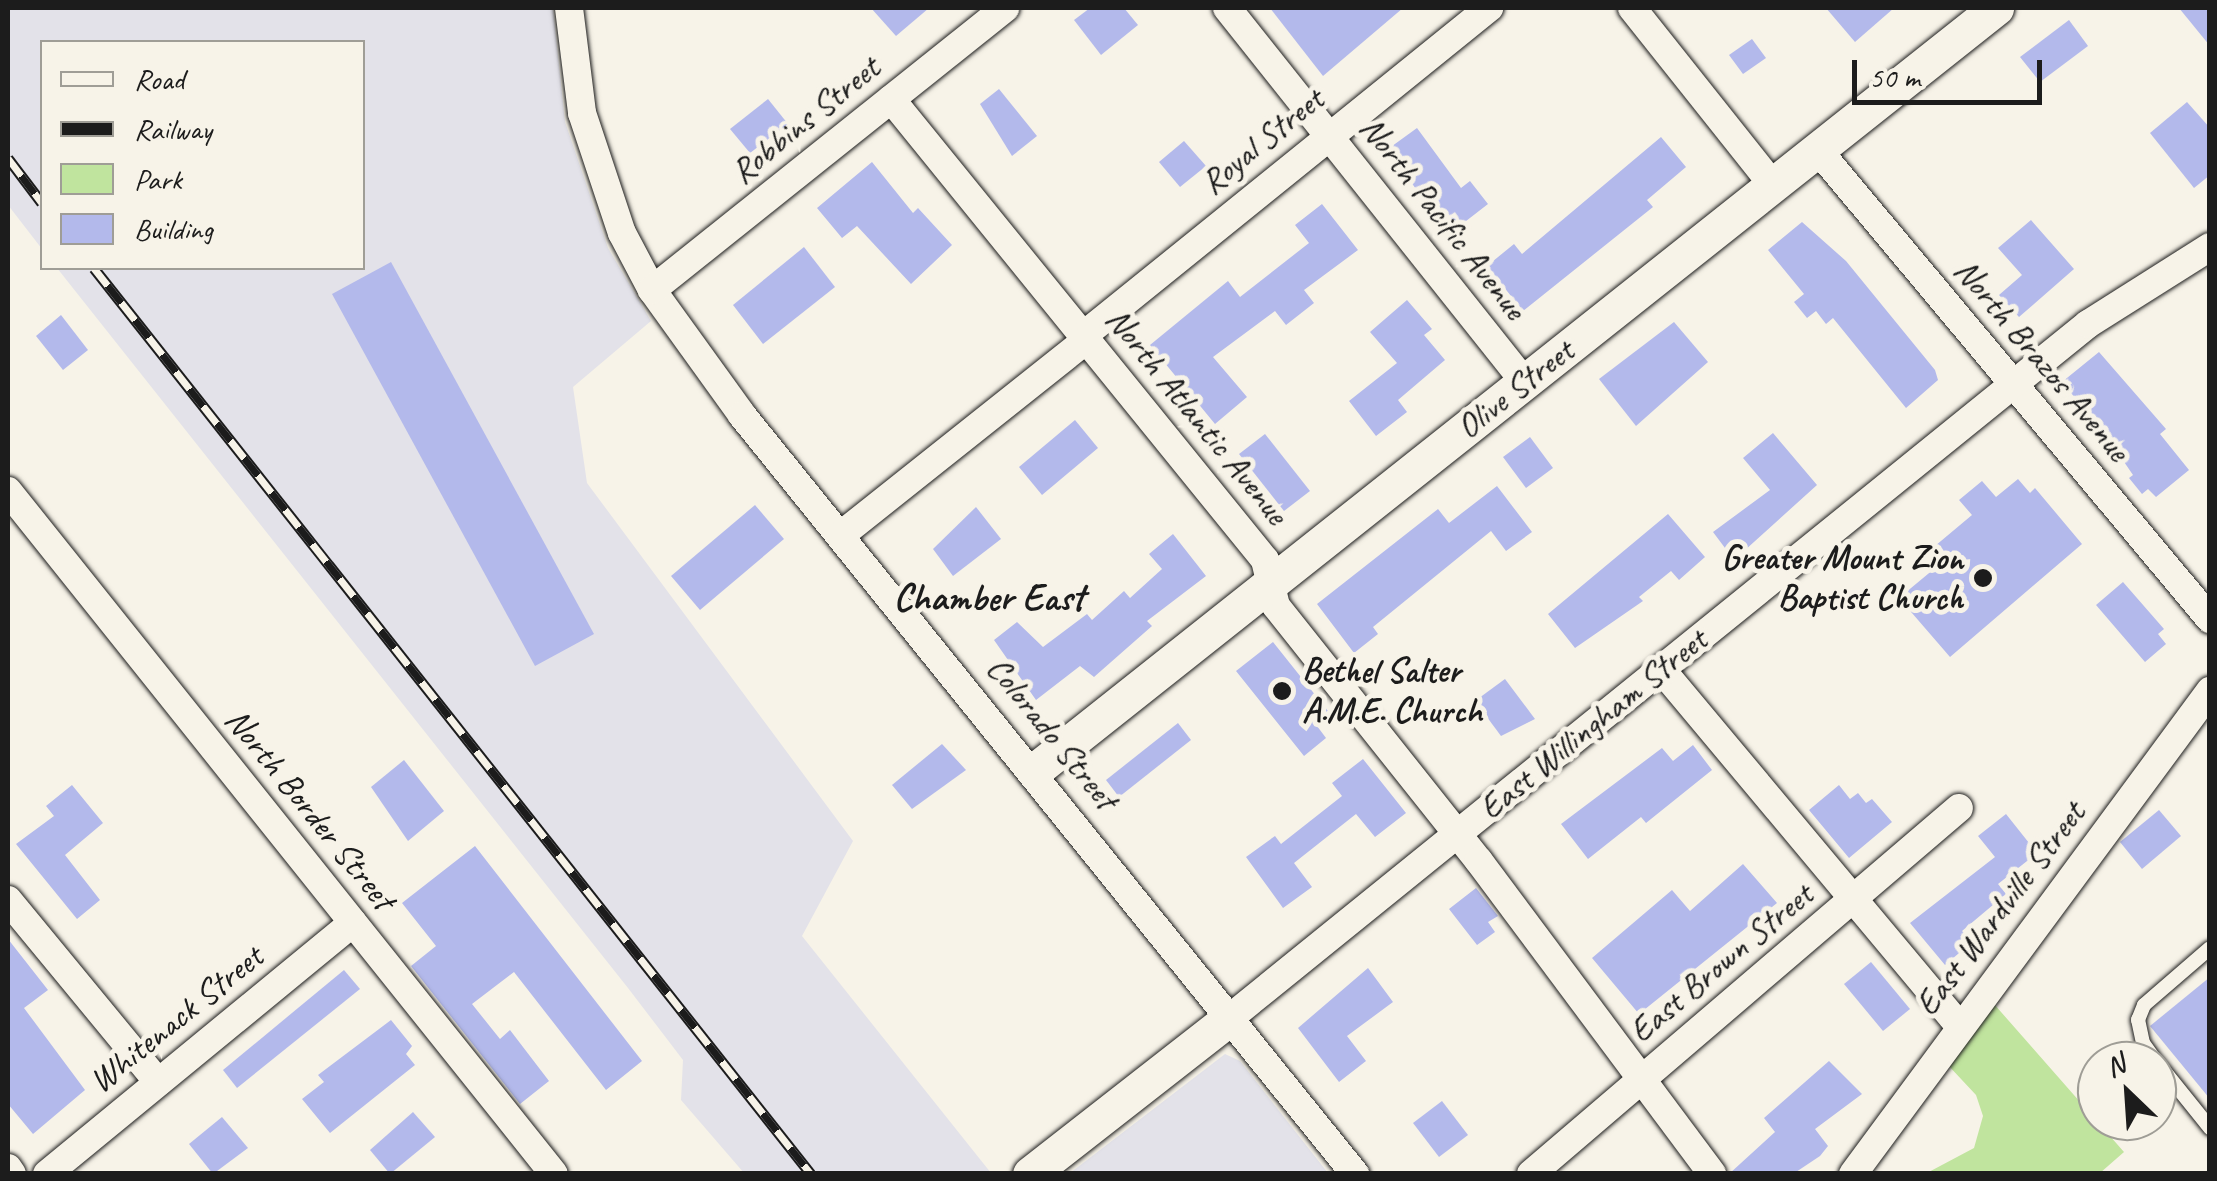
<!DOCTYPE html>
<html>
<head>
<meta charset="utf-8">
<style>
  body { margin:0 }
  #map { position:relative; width:2217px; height:1181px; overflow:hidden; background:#f7f3e8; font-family:Caveat,sans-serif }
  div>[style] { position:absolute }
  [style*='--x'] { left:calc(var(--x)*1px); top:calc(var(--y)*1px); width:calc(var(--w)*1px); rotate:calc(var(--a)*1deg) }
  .built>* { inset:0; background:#e3e2e9 }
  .green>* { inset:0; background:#c0e49e }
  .building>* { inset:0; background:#b3b9eb }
  .roads { filter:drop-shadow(0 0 2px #1c1c1c) drop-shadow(0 0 2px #1c1c1c) }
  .service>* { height:14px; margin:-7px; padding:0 7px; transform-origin:7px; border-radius:7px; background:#f7f3e8 }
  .minor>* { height:28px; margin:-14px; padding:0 14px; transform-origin:14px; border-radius:14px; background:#f7f3e8 }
  .tertiary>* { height:35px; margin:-17.5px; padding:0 17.5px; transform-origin:17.5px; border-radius:17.5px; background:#f7f3e8 }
  .rail>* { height:11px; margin-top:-5.5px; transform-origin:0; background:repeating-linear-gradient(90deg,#f7f3e8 0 22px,#1c1c1c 0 44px); box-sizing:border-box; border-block:2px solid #1c1c1c }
  .dots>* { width:28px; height:28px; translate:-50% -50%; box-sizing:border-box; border:5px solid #f7f3e8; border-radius:50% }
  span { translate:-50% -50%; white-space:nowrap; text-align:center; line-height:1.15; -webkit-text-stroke:10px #f7f3e8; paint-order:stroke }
  .street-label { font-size:35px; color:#1c1c1c }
  .poi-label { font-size:35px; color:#1c1c1c; font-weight:700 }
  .right { translate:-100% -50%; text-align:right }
  .left { translate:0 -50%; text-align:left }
  .neighbourhood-label { font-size:38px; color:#1c1c1c; font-weight:700 }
  .frame { position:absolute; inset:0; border:10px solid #1c1c1c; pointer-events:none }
  .legend { position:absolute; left:40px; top:40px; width:325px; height:230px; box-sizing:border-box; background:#f7f3e8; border:2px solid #9f9d96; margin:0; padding:12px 18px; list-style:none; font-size:30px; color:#1c1c1c }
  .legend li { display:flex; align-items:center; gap:20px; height:50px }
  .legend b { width:50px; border:2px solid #9f9d96 }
  .north { position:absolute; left:2077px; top:1041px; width:100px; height:100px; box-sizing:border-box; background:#f7f3e8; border:2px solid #9f9d96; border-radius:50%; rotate:335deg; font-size:28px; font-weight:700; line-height:40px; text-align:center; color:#1c1c1c }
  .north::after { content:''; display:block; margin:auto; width:35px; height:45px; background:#1c1c1c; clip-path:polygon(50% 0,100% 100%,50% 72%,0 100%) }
  .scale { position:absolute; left:1852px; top:60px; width:190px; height:45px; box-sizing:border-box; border:5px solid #1c1c1c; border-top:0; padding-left:12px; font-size:30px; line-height:35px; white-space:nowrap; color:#1c1c1c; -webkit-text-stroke:8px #f7f3e8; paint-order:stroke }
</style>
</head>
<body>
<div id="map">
  <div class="built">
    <i style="clip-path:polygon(8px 8px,553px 8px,565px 122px,608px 248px,651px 321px,573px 387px,587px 483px,853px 841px,802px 936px,991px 1173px,744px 1173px,681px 1100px,683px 1060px,628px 988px,57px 268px,362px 268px,362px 42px,42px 42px,42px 249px,8px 205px)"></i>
    <i style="clip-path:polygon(1225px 1054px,1240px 1061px,1328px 1173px,1070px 1173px)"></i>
  </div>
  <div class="green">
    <i style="clip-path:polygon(1994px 1004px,2124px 1152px,2100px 1173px,1925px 1174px,1974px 1148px,1983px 1116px,1976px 1095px,1947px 1064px)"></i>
  </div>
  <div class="building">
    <i style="clip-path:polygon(871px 8px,929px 8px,896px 36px)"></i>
    <i style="clip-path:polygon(1090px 8px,1124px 8px,1138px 25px,1101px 55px,1074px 20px)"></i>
    <i style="clip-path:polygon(1270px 8px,1403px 8px,1323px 76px)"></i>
    <i style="clip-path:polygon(1826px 8px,1894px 8px,1855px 42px)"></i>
    <i style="clip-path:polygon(2179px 8px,2210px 8px,2210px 46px)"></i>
    <i style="clip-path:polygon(2069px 20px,2088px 46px,2040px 82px,2020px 57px)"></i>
    <i style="clip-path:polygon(1752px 39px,1766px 58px,1743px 74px,1729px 55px)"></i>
    <i style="clip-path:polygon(999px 89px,1037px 136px,1012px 156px,980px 104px)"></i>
    <i style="clip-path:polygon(768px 99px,788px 124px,750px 153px,730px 129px)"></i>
    <i style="clip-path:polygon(2187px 102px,2210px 128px,2210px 175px,2194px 188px,2150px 133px)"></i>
    <i style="clip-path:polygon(1417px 128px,1461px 188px,1470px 181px,1488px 204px,1448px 235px,1388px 149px)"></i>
    <i style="clip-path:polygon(1661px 137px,1686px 167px,1647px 200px,1653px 207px,1523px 311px,1487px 266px,1514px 244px,1522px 254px)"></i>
    <i style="clip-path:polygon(1184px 141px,1206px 166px,1180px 187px,1159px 162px)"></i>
    <i style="clip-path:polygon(872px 162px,913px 213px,918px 208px,952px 245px,911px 284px,857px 226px,842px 238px,817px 208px)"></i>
    <i style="clip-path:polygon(1322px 204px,1358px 250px,1304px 290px,1314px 303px,1286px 325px,1275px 311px,1213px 357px,1247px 397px,1215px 424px,1150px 345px,1228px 281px,1240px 297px,1309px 243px,1295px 225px)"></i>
    <i style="clip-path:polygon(2031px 220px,2074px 269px,2019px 317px,1999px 295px,2022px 275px,1998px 248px)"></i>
    <i style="clip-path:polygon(1802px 222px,1846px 261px,1935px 370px,1938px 380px,1906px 408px,1833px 318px,1826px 324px,1816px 311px,1807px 318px,1794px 302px,1804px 294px,1768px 250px)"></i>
    <i style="clip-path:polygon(804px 247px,835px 287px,763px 344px,733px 305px)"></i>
    <i style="clip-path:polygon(391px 262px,594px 634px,535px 666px,332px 294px)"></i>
    <i style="clip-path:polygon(1407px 300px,1432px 329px,1424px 335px,1445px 360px,1398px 400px,1407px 412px,1376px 436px,1349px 401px,1397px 363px,1370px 332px)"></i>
    <i style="clip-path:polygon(61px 315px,88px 350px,63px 370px,36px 336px)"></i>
    <i style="clip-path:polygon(1674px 322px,1708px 362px,1636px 426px,1599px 379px)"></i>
    <i style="clip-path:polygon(2099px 352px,2166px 429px,2160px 434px,2189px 470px,2156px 497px,2148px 489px,2142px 494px,2129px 478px,2133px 475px,2105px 434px,2062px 382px)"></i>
    <i style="clip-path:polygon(1075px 420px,1098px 448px,1042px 495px,1019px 467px)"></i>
    <i style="clip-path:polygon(1773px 433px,1817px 485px,1734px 560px,1713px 532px,1770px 490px,1743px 458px)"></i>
    <i style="clip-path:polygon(1265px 434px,1310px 491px,1284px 511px,1239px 454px)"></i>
    <i style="clip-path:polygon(1530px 437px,1553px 468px,1526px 488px,1503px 457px)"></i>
    <i style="clip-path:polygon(2018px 479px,2030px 493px,2035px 488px,2082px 544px,1950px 657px,1899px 598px,1946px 559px,1935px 546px,1972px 515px,1959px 500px,1982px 481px,1996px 497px)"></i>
    <i style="clip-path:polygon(1497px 486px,1532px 532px,1506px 551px,1491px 531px,1373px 627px,1378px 634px,1354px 653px,1317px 604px,1438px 509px,1449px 523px)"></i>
    <i style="clip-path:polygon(755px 505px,784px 539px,700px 610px,671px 576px)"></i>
    <i style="clip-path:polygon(976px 507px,1001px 539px,953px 576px,933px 549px)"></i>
    <i style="clip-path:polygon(1668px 514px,1705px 557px,1679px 580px,1671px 571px,1639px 597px,1643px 601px,1575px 648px,1548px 614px)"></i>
    <i style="clip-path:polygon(1173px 534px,1206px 576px,1147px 621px,1152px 626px,1094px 677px,1080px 666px,1036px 700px,994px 640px,1017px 622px,1043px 647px,1087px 614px,1092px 620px,1124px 591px,1130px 598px,1162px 569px,1149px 554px)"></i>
    <i style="clip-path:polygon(2123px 582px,2164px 629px,2158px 634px,2166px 644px,2145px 662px,2096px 605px)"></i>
    <i style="clip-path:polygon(1273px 642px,1328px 711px,1314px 722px,1326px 738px,1304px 756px,1236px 671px)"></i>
    <i style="clip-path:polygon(1505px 679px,1535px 719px,1501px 736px,1475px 701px)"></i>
    <i style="clip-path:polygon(1178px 723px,1191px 740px,1119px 797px,1106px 780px)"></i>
    <i style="clip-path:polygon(942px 744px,966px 770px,912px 809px,892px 785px)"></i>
    <i style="clip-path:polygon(1693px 745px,1712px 770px,1646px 823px,1641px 817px,1588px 859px,1561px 824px,1662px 748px,1673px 761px)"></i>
    <i style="clip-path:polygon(1363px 759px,1406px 813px,1375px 837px,1356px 814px,1294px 863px,1312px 887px,1283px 908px,1246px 857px,1275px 836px,1281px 844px,1342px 796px,1332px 783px)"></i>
    <i style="clip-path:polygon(404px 760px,444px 811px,408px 841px,371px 787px)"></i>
    <i style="clip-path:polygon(72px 785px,103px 823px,65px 855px,100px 900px,77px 919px,16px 844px,54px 816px,46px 806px)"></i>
    <i style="clip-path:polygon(1839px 785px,1850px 799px,1858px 793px,1866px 803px,1872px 799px,1892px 822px,1849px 858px,1809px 810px)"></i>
    <i style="clip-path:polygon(2159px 810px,2181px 836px,2142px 869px,2120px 842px)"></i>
    <i style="clip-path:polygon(2006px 814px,2037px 853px,1998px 884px,2006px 894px,1962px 931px,1972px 942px,1945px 965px,1910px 923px,1995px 857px,1978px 836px)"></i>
    <i style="clip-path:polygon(475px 846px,642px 1061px,606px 1090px,514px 972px,472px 1004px,500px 1039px,510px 1030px,549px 1081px,520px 1104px,411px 966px,436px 946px,402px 903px)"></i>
    <i style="clip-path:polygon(1743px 864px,1777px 903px,1639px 1014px,1592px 958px,1672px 890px,1690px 911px)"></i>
    <i style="clip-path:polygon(1476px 888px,1498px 916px,1488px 922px,1495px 932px,1477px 945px,1449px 909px)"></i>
    <i style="clip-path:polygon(8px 939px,48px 990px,24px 1008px,85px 1090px,33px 1134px,8px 1104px)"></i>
    <i style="clip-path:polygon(1871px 962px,1910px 1009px,1883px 1031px,1844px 984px)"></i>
    <i style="clip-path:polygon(1368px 968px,1393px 1002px,1347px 1036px,1366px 1061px,1339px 1082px,1298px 1028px)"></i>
    <i style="clip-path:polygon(344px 970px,360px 989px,237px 1088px,223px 1070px)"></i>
    <i style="clip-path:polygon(2210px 977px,2210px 1099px,2150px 1026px)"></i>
    <i style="clip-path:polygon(391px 1020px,412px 1046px,406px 1054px,415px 1065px,330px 1133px,302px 1099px,324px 1082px,318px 1075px)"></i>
    <i style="clip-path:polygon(1829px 1061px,1862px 1094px,1815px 1129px,1828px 1146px,1820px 1156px,1793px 1174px,1729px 1174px,1775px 1132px,1764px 1118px)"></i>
    <i style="clip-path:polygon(1442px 1101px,1468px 1135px,1439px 1157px,1413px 1123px)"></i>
    <i style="clip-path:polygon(413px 1112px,435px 1137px,390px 1174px,370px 1150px)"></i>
    <i style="clip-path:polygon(222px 1117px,248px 1148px,213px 1174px,189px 1144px)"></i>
  </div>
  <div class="roads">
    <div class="service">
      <i style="--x:2156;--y:1061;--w:22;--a:-126"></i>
      <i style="--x:2143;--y:1043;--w:24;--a:-102"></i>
      <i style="--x:2138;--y:1020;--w:16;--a:-68"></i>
      <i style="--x:2144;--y:1005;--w:87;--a:-40.8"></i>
      <i style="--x:2157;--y:1062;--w:85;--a:51.2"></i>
    </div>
    <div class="minor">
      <i style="--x:569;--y:8;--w:106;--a:82.9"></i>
      <i style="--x:582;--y:113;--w:126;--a:71.6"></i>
      <i style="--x:622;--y:233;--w:64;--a:62.2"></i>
      <i style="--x:652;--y:290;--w:154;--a:54.2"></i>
      <i style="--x:742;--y:415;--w:976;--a:51.07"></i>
      <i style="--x:1227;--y:8;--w:478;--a:51.5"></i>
      <i style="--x:1632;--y:8;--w:226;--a:51.5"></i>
      <i style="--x:891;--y:99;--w:594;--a:50.95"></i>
      <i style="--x:1265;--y:560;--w:47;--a:76.6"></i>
      <i style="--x:1276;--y:606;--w:326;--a:51.5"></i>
      <i style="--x:1479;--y:861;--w:390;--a:53.3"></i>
      <i style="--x:1817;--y:149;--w:613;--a:50.1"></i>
      <i style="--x:652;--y:290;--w:452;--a:-38.6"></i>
      <i style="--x:1084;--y:335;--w:521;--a:-38.92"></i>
      <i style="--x:8;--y:491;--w:874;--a:51.36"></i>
      <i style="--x:841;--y:535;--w:315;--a:-38.5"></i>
      <i style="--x:1661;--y:669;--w:464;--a:50.1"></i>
      <i style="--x:8;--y:900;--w:236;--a:50.5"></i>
      <i style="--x:1231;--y:1017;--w:1102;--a:-38.96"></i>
      <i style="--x:2088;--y:324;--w:144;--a:-32.3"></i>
      <i style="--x:8;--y:1168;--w:7;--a:56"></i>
      <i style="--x:47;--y:1174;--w:396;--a:-39.4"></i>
      <i style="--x:1531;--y:1174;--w:563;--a:-40.54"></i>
      <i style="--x:1853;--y:1174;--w:601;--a:-53.53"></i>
    </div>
    <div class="tertiary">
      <i style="--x:1034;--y:771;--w:1228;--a:-38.42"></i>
      <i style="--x:1030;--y:1174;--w:255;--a:-38"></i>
    </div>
  </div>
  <div class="rail">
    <i style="--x:8;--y:158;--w:56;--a:52.9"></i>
    <i style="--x:94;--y:268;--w:1155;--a:51.64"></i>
  </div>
  <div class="dots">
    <i style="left:1983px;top:578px;background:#1c1c1c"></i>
    <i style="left:1282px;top:691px;background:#1c1c1c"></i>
  </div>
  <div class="street-label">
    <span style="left:805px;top:120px;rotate:-39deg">Robbins Street</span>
    <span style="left:1262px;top:141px;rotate:-39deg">Royal Street</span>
    <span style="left:1443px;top:218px;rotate:52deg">North Pacific Avenue</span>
    <span style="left:2042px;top:360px;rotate:50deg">North Brazos Avenue</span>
    <span style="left:1515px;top:389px;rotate:-38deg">Olive Street</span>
    <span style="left:1197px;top:416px;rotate:51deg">North Atlantic Avenue</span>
    <span style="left:1593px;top:724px;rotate:-39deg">East Willingham Street</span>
    <span style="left:1052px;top:733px;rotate:51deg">Colorado Street</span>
    <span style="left:310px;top:809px;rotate:51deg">North Border Street</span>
    <span style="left:2000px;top:909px;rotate:-53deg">East Wardville Street</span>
    <span style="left:1721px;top:963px;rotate:-40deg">East Brown Street</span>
    <span style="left:176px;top:1019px;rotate:-39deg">Whitenack Street</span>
  </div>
  <div class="poi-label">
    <span class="right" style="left:1963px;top:578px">Greater Mount Zion<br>Baptist Church</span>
    <span class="left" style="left:1302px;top:691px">Bethel Salter<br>A.M.E. Church</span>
  </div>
  <div class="neighbourhood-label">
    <span style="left:989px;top:598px">Chamber East</span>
  </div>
  <div class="frame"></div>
  <ul class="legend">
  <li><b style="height:12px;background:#f7f3e8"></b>Road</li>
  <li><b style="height:12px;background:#1c1c1c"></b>Railway</li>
  <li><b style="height:28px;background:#c0e49e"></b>Park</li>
  <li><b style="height:28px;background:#b3b9eb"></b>Building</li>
  </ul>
  <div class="north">N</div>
  <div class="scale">50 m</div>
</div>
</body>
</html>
